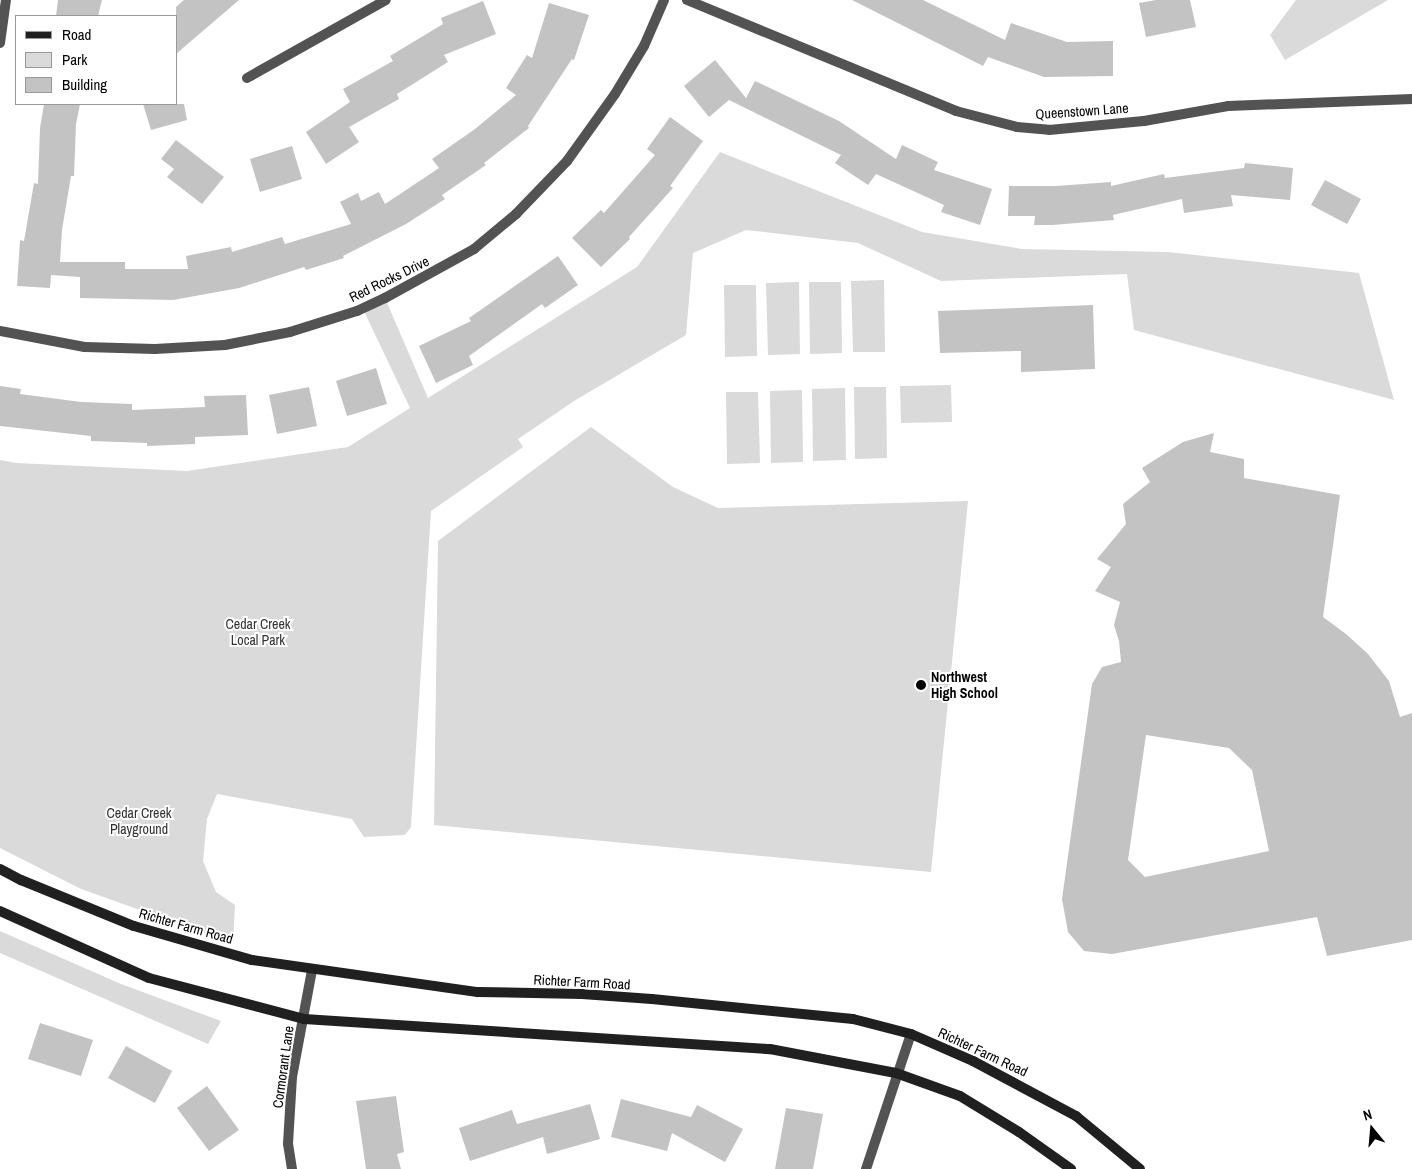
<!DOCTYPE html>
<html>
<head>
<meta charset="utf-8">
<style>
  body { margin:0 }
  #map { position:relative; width:1412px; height:1169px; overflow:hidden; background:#fff; font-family:"Archivo Narrow",sans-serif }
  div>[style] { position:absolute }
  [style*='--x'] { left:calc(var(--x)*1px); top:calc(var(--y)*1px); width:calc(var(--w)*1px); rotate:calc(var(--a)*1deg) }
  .green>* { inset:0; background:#dadada }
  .building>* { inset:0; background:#c3c3c3 }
  .minor>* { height:10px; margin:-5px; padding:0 5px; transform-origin:5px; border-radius:5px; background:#535353 }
  .secondary>* { height:10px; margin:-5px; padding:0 5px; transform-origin:5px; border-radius:5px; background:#202020 }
  .dots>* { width:14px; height:14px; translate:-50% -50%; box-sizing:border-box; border:2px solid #fff; border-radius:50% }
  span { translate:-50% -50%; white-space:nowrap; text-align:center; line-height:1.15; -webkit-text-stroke:4px #fff; paint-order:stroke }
  .street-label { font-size:14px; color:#000 }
  .park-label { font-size:14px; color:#313131 }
  .poi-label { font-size:14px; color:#000; font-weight:700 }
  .left { translate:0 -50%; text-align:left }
  .legend { position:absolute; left:15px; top:15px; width:162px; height:90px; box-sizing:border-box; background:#fff; border:1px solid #999; margin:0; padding:6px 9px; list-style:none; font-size:15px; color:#000 }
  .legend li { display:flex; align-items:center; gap:10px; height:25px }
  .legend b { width:25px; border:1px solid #999 }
  .north { position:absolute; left:1347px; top:1104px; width:50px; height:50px; -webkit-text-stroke:4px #fff; paint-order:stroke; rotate:343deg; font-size:14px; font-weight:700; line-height:20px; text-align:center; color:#000 }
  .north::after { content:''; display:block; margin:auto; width:18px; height:22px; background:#000; clip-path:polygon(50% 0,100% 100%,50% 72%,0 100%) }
</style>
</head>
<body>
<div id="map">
  <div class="green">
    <i style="clip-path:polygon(1296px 0,1388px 0,1285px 60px,1270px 35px)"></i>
    <i style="clip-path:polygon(720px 152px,922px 232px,1022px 249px,1168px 252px,1359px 273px,1394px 400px,1134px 330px,1127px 274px,941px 281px,858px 243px,746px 230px,693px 253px,686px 335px,574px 401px,518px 439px,523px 447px,431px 511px,411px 827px,405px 835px,364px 837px,352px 819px,217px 794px,207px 819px,203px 861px,216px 892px,235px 905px,233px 943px,81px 889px,0 848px,0 460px,16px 463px,187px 471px,348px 447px,410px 408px,363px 309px,385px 298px,428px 398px,637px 267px)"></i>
    <i style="clip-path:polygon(884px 280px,885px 352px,853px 352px,851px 281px)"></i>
    <i style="clip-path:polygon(799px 282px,800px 354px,768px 355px,766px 283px)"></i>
    <i style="clip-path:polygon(809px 282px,841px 282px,842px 353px,810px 354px)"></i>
    <i style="clip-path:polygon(724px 285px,756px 285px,757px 356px,725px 357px)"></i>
    <i style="clip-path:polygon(951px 385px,952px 422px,901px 423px,900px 386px)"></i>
    <i style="clip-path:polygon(854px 387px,886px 387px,887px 458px,855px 459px)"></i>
    <i style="clip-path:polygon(845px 388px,846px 460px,813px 461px,812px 389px)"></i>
    <i style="clip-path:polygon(802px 390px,803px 462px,771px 463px,770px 391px)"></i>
    <i style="clip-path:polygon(726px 392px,758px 392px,760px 463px,727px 464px)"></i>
    <i style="clip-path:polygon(591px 427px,673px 487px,718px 508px,968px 501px,931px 872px,434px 825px,438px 541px)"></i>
    <i style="clip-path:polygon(0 931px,121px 984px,221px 1021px,208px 1044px,0 953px)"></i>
  </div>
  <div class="building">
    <i style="clip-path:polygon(58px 0,102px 0,98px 16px,56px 16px)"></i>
    <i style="clip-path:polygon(184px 0,239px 0,176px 54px,176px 7px)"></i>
    <i style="clip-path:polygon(852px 0,923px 0,1005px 40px,1011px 23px,1067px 42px,1113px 41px,1113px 76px,1044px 77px,988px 57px,983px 66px)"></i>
    <i style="clip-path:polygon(1156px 0,1190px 0,1196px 27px,1146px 37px,1139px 3px)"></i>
    <i style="clip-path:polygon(483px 1px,496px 34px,444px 55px,448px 62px,397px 94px,399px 99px,349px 127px,359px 142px,326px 164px,306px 132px,350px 102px,343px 89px,393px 61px,390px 56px,443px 24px,441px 18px)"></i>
    <i style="clip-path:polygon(549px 3px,589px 15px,574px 60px,572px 59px,528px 126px,529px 128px,484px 163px,486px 165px,442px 195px,445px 199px,406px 224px,343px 256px,344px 258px,306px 270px,304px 267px,239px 288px,173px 300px,80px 298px,80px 277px,51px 275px,50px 288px,17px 286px,20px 240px,24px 241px,34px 183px,38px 184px,40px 128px,44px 104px,80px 104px,76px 124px,74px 176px,71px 176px,62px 230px,60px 262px,125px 262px,125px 269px,188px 269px,186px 256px,231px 247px,232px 252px,282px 237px,285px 244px,351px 224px,340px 202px,358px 193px,361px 201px,379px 192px,385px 204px,439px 168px,432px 159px,475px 129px,516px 95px,506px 88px,527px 55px,532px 58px)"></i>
    <i style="clip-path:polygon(715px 60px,746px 98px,755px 81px,839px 121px,896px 159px,902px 145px,938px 162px,934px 170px,992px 189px,980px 225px,941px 212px,944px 205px,876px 174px,868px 185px,835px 163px,841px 155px,729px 100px,709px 117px,684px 86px)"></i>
    <i style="clip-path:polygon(143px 104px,184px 104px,187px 120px,151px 130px)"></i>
    <i style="clip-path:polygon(670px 117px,703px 141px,670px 186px,673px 188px,629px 237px,630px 239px,601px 267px,572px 238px,601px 210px,604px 213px,655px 155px,647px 149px)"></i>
    <i style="clip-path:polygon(176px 140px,224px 177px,202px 204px,167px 177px,174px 169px,161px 159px)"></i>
    <i style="clip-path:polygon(292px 146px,302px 179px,260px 192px,250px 159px)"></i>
    <i style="clip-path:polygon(1245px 163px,1293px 168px,1290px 200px,1231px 195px,1233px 206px,1184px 213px,1182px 199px,1113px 215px,1114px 220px,1052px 225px,1034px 225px,1035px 216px,1008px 216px,1009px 186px,1056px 186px,1111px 182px,1111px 186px,1164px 174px,1165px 178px,1244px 168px)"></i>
    <i style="clip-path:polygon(1325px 180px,1361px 199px,1347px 224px,1311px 205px)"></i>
    <i style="clip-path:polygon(558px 256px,578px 285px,545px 308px,542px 304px,469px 356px,473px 365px,436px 383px,419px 346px,471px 321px,469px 318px)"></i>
    <i style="clip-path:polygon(1093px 305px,1095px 369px,1021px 372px,1021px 351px,940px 353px,938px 311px)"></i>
    <i style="clip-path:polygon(376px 368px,387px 404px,347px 416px,336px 381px)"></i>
    <i style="clip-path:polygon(0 386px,21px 389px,20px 394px,81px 402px,132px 404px,132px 410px,205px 407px,204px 396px,246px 395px,248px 435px,195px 437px,195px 444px,147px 446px,147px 443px,91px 441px,91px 436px,0 426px)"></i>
    <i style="clip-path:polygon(309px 387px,317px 426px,277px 434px,269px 395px)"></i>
    <i style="clip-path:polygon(evenodd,1214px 433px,1210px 452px,1244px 459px,1244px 478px,1340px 495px,1323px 617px,1346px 634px,1368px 654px,1389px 681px,1400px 717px,1412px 713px,1412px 940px,1327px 956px,1317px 917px,1112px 954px,1084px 951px,1068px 932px,1062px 899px,1092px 684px,1102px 667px,1121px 662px,1119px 641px,1114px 625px,1120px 602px,1095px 591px,1111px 567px,1097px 559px,1126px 524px,1123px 504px,1150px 482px,1142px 468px,1183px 442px,1214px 433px,1146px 735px,1229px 748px,1252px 770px,1269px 851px,1145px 877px,1128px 860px,1146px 735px)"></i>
    <i style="clip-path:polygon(40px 1023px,93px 1040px,81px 1076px,28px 1059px)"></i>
    <i style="clip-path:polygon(126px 1046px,172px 1071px,155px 1103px,108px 1078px)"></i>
    <i style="clip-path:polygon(207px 1086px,239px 1130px,209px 1151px,177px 1108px)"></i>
    <i style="clip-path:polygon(396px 1096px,404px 1152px,397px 1154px,401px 1169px,366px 1169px,356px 1101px)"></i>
    <i style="clip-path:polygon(621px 1099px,691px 1117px,697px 1105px,743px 1129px,725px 1162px,672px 1133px,667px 1151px,611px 1137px)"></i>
    <i style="clip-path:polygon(590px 1104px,600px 1139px,547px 1154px,543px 1137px,470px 1161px,459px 1128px,512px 1110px,517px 1124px)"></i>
    <i style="clip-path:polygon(786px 1108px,823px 1114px,813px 1169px,775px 1169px)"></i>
  </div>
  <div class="minor">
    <i style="--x:687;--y:0;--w:291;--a:22.4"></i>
    <i style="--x:956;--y:111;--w:63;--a:14.7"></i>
    <i style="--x:1017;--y:127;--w:32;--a:5"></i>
    <i style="--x:1049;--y:130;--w:95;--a:-5.4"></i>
    <i style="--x:1144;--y:121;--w:85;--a:-10.1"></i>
    <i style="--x:1228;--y:106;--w:184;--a:-2.2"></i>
    <i style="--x:0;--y:43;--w:43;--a:-82.1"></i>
    <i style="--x:247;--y:78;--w:159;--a:-29.3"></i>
    <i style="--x:0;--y:331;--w:86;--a:10.7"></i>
    <i style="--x:85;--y:347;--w:70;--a:1.6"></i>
    <i style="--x:155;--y:349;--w:70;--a:-3.3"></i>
    <i style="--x:225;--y:345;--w:66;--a:-11.3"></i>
    <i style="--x:290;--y:332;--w:70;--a:-17.4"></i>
    <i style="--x:357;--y:311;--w:31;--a:-25"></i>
    <i style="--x:385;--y:298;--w:102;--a:-28.8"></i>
    <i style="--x:474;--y:249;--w:55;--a:-39.8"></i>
    <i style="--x:516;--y:214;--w:74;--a:-46.1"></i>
    <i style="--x:567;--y:161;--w:82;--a:-54.4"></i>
    <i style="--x:615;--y:94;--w:56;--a:-58.9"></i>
    <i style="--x:644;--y:46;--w:50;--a:-66.5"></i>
    <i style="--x:292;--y:1169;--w:25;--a:-99"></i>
    <i style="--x:288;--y:1144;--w:67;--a:-86.6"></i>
    <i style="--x:292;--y:1077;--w:109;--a:-79.4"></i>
    <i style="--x:866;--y:1169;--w:142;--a:-71.6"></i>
  </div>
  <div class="secondary">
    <i style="--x:0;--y:869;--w:24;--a:28"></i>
    <i style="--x:21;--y:880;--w:122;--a:22.2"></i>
    <i style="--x:134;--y:926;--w:123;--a:16.1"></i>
    <i style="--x:252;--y:960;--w:228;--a:8.1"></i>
    <i style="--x:478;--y:992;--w:104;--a:1.1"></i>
    <i style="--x:582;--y:994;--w:70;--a:4.1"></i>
    <i style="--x:652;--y:999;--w:202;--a:5.7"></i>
    <i style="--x:853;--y:1019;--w:60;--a:14.5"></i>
    <i style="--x:911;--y:1034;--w:68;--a:23.5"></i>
    <i style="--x:973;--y:1061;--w:117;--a:28.1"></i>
    <i style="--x:1076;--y:1116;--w:83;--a:39.6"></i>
    <i style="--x:0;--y:911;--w:163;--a:24.2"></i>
    <i style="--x:149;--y:978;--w:160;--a:14.8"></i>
    <i style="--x:304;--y:1019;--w:467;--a:3.7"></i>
    <i style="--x:770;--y:1049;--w:128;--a:10.8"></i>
    <i style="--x:896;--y:1073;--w:68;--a:19.8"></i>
    <i style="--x:960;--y:1096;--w:69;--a:31.4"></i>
    <i style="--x:1019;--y:1132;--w:64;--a:35.4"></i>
  </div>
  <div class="dots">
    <i style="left:921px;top:685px;background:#000"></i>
  </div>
  <div class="street-label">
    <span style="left:1082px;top:111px;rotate:-4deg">Queenstown Lane</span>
    <span style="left:389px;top:279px;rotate:-26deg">Red Rocks Drive</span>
    <span style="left:186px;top:926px;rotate:16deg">Richter Farm Road</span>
    <span style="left:582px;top:982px;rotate:3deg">Richter Farm Road</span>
    <span style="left:983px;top:1052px;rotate:25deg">Richter Farm Road</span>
    <span style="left:283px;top:1067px;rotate:-82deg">Cormorant Lane</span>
  </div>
  <div class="park-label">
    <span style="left:258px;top:632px">Cedar Creek<br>Local Park</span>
    <span style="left:139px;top:821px">Cedar Creek<br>Playground</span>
  </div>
  <div class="poi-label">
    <span class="left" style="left:931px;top:685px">Northwest<br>High School</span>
  </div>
  <ul class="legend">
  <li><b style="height:6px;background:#202020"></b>Road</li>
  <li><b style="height:14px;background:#dadada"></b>Park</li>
  <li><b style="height:14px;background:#c3c3c3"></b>Building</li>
  </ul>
  <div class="north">N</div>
</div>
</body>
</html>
